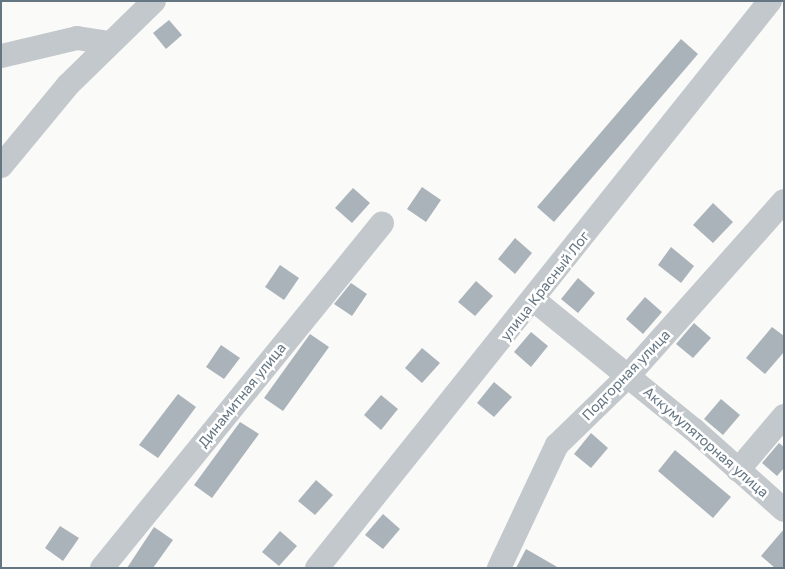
<!DOCTYPE html>
<html>
<head>
<meta charset="utf-8">
<style>
  body { margin:0 }
  #map { position:relative; width:785px; height:569px; overflow:hidden; background:#fafaf8; font-family:"Golos Text",sans-serif }
  div>[style] { position:absolute }
  [style*='--x'] { left:calc(var(--x)*1px); top:calc(var(--y)*1px); width:calc(var(--w)*1px); rotate:calc(var(--a)*1deg) }
  .building>* { inset:0; background:#aab3b9 }
  .minor>* { height:24px; margin:-12px; padding:0 12px; transform-origin:12px; border-radius:12px; background:#c3c8cc }
  span { translate:-50% -50%; white-space:nowrap; text-align:center; line-height:1.15; -webkit-text-stroke:5px #fff; paint-order:stroke }
  .street-label { font-size:14px; color:#657683 }
  .frame { position:absolute; inset:0; border:2px solid #657683; pointer-events:none }
</style>
</head>
<body>
<div id="map">
  <div class="building">
    <i style="clip-path:polygon(169px 20px,182px 35px,166px 49px,153px 33px)"></i>
    <i style="clip-path:polygon(681px 39px,698px 54px,554px 222px,537px 207px)"></i>
    <i style="clip-path:polygon(422px 187px,441px 200px,426px 222px,407px 209px)"></i>
    <i style="clip-path:polygon(353px 188px,370px 203px,352px 223px,335px 208px)"></i>
    <i style="clip-path:polygon(713px 203px,733px 222px,713px 243px,693px 225px)"></i>
    <i style="clip-path:polygon(515px 238px,532px 253px,515px 274px,498px 259px)"></i>
    <i style="clip-path:polygon(671px 247px,694px 266px,681px 283px,658px 265px)"></i>
    <i style="clip-path:polygon(280px 265px,299px 278px,284px 300px,265px 287px)"></i>
    <i style="clip-path:polygon(578px 278px,595px 293px,578px 313px,561px 299px)"></i>
    <i style="clip-path:polygon(476px 281px,493px 296px,475px 316px,458px 302px)"></i>
    <i style="clip-path:polygon(351px 283px,367px 294px,352px 316px,334px 304px)"></i>
    <i style="clip-path:polygon(645px 297px,662px 312px,643px 334px,626px 319px)"></i>
    <i style="clip-path:polygon(694px 323px,711px 338px,693px 358px,676px 344px)"></i>
    <i style="clip-path:polygon(772px 327px,784px 336px,784px 352px,765px 374px,746px 358px)"></i>
    <i style="clip-path:polygon(531px 332px,548px 346px,531px 367px,514px 352px)"></i>
    <i style="clip-path:polygon(310px 334px,329px 347px,283px 411px,264px 398px)"></i>
    <i style="clip-path:polygon(221px 345px,240px 358px,224px 379px,206px 367px)"></i>
    <i style="clip-path:polygon(422px 348px,440px 363px,422px 383px,405px 368px)"></i>
    <i style="clip-path:polygon(494px 382px,512px 397px,494px 417px,477px 403px)"></i>
    <i style="clip-path:polygon(178px 394px,196px 407px,158px 458px,139px 445px)"></i>
    <i style="clip-path:polygon(381px 395px,398px 409px,381px 430px,364px 415px)"></i>
    <i style="clip-path:polygon(721px 399px,740px 415px,723px 435px,704px 419px)"></i>
    <i style="clip-path:polygon(240px 422px,259px 434px,212px 498px,194px 485px)"></i>
    <i style="clip-path:polygon(591px 433px,608px 448px,591px 468px,574px 454px)"></i>
    <i style="clip-path:polygon(779px 443px,784px 447px,784px 468px,777px 476px,762px 463px)"></i>
    <i style="clip-path:polygon(675px 450px,731px 497px,713px 518px,658px 471px)"></i>
    <i style="clip-path:polygon(316px 480px,333px 495px,315px 515px,298px 501px)"></i>
    <i style="clip-path:polygon(383px 514px,400px 529px,383px 549px,365px 535px)"></i>
    <i style="clip-path:polygon(60px 526px,79px 538px,63px 561px,45px 548px)"></i>
    <i style="clip-path:polygon(154px 527px,173px 540px,153px 568px,127px 568px)"></i>
    <i style="clip-path:polygon(784px 529px,784px 568px,775px 568px,761px 556px)"></i>
    <i style="clip-path:polygon(280px 531px,297px 546px,279px 566px,262px 552px)"></i>
    <i style="clip-path:polygon(526px 549px,559px 568px,516px 568px)"></i>
  </div>
  <div class="minor">
    <i style="--x:1;--y:56;--w:78;--a:-13.3"></i>
    <i style="--x:77;--y:38;--w:33;--a:9"></i>
    <i style="--x:1;--y:166;--w:105;--a:-50.4"></i>
    <i style="--x:68;--y:85;--w:120;--a:-44.3"></i>
    <i style="--x:534;--y:300;--w:205;--a:39.1"></i>
    <i style="--x:693;--y:429;--w:122;--a:41.7"></i>
    <i style="--x:738;--y:470;--w:71;--a:-49.6"></i>
    <i style="--x:102;--y:568;--w:444;--a:-50.9"></i>
    <i style="--x:317;--y:568;--w:726;--a:-51.38"></i>
    <i style="--x:499;--y:568;--w:136;--a:-64.8"></i>
    <i style="--x:557;--y:445;--w:99;--a:-44.2"></i>
    <i style="--x:628;--y:376;--w:234;--a:-48.3"></i>
  </div>
  <div class="street-label">
    <span style="left:545px;top:286px;rotate:-52deg">улица Красный Лог</span>
    <span style="left:626px;top:375px;rotate:-46deg">Подгорная улица</span>
    <span style="left:242px;top:395px;rotate:-51deg">Динамитная улица</span>
    <span style="left:706px;top:442px;rotate:41deg">Аккумуляторная улица</span>
  </div>
  <div class="frame"></div>
</div>
</body>
</html>
